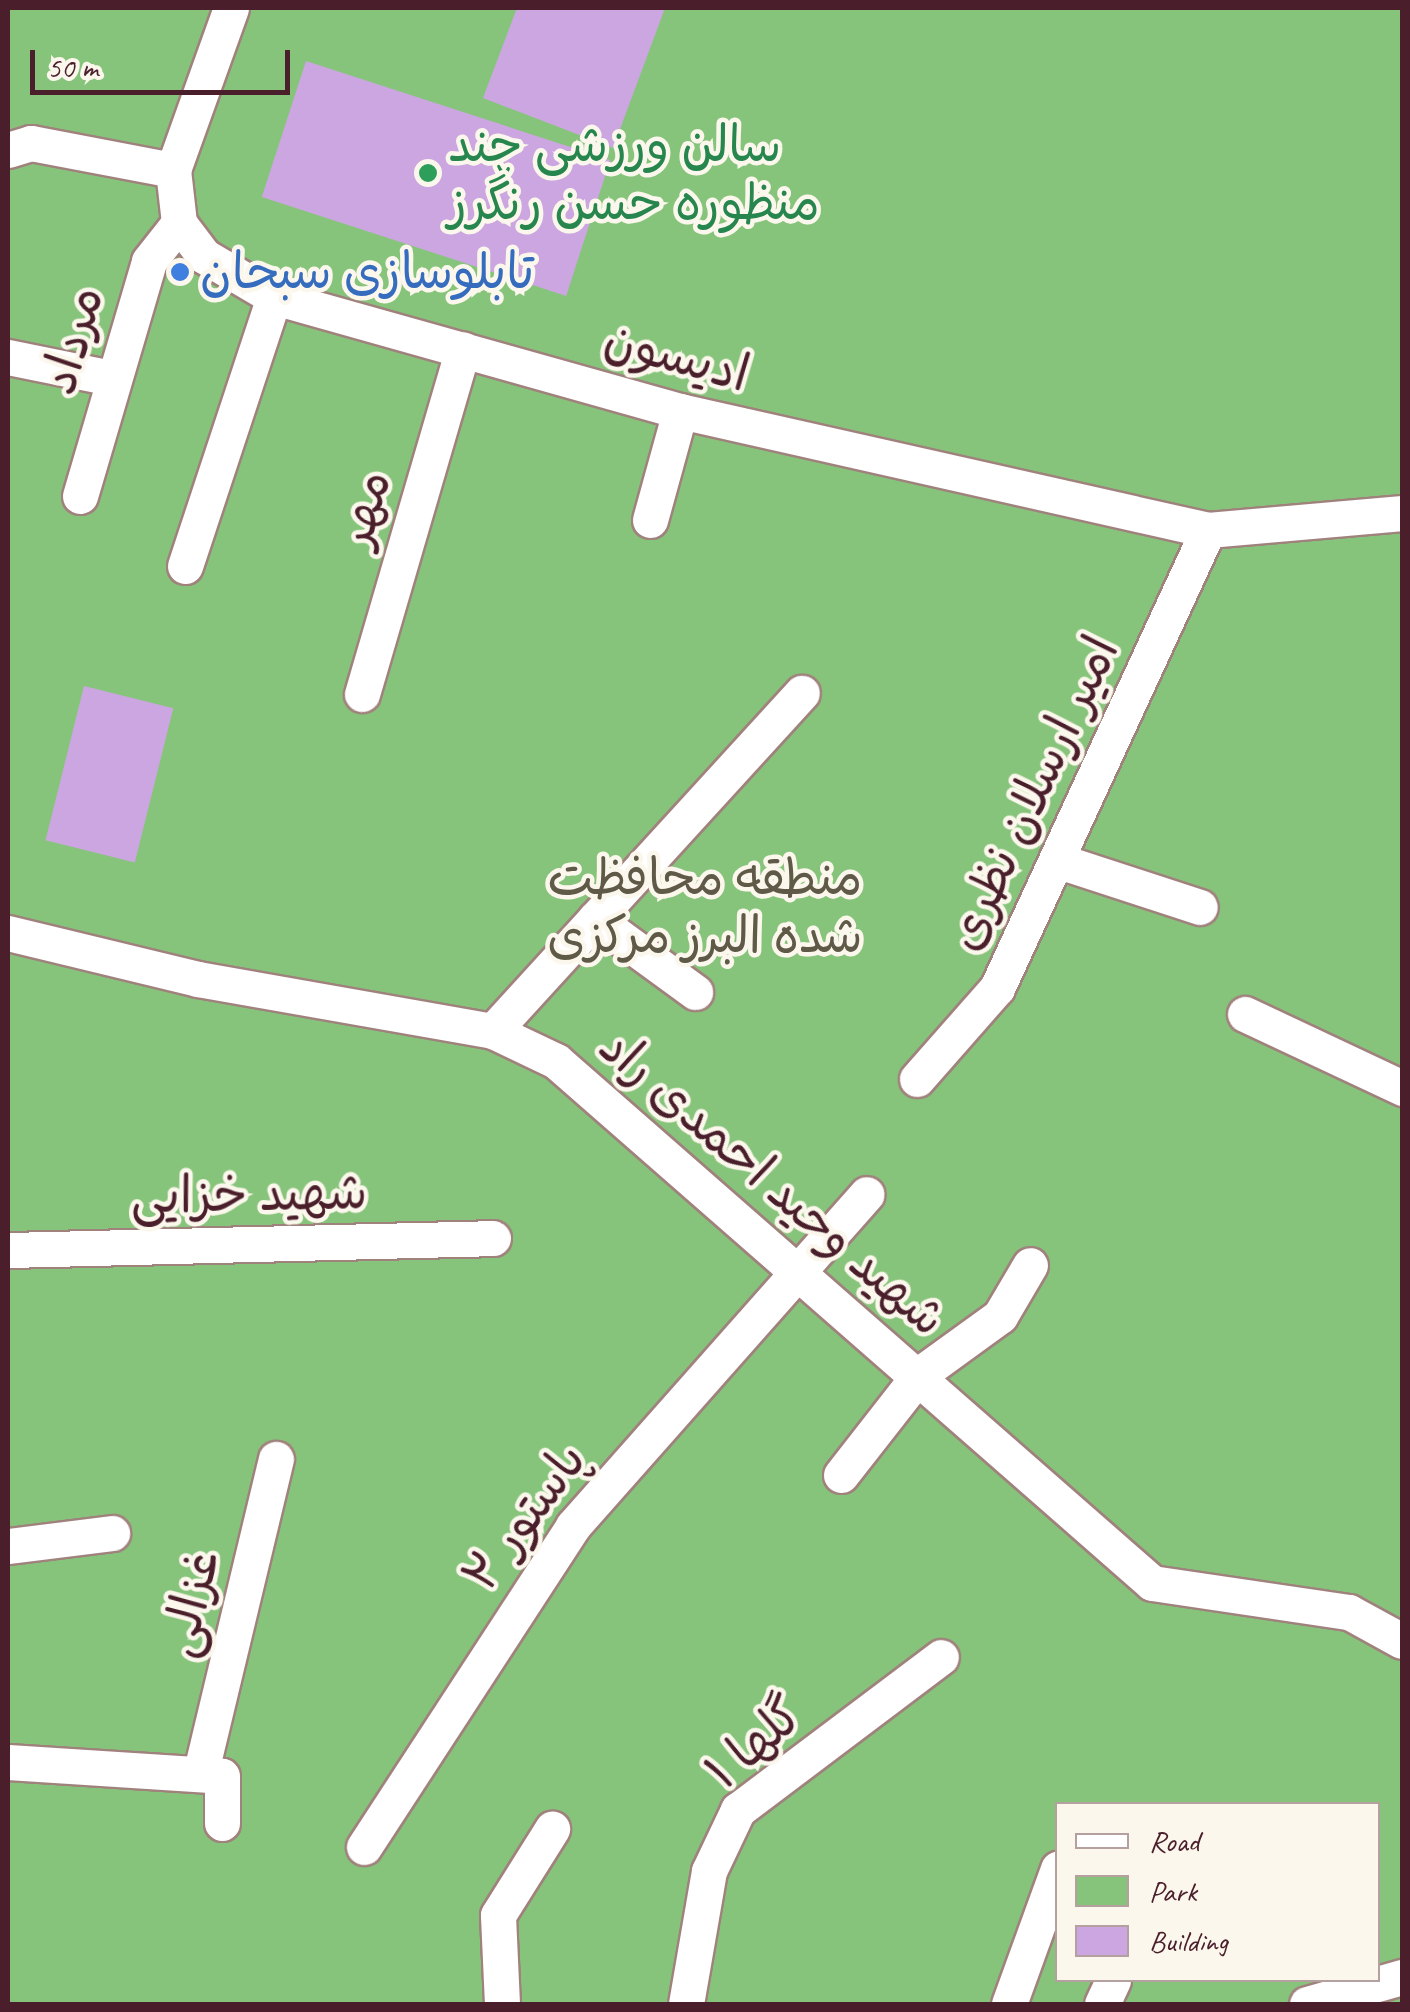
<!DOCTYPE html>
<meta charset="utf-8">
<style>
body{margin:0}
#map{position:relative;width:1410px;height:2012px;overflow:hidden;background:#f6e6cf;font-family:Caveat,"Playpen Sans Arabic",sans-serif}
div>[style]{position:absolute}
.green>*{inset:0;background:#87c47b}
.building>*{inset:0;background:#cba6e0;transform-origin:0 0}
.roads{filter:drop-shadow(2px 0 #a0827d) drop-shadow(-2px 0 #a0827d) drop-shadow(0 2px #a0827d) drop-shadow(0 -2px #a0827d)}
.minor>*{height:35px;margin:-17.5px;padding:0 17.5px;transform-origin:17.5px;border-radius:17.5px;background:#fff}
.dots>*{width:28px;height:28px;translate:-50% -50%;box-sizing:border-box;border:5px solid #fbf7ec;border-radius:50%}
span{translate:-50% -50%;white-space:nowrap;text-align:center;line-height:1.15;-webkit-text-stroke:9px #fbf7ec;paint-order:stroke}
.leisure-label{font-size:50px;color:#27864d}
.left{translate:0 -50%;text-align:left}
.shop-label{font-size:50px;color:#366cbe}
.street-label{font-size:50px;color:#4a1f2b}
.park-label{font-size:50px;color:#5f5947}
.frame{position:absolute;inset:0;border:10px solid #4a1f2b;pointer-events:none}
.legend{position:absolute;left:1055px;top:1802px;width:325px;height:180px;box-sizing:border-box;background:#fbf7ec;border:2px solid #b4a19f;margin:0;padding:12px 18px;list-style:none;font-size:30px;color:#4a1f2b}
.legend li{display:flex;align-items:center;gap:20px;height:50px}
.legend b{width:50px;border:2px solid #b4a19f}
.scale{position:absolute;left:30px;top:50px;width:260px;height:45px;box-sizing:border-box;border:5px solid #4a1f2b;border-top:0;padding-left:12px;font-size:30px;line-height:35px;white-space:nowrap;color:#4a1f2b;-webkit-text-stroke:8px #fbf7ec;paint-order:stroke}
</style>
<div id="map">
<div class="green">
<div style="clip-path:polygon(evenodd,8px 8px,1402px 8px,1402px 2004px,8px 2004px,8px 8px,1058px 1804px,1378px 1804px,1378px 1980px,1058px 1980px,1058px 1804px)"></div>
</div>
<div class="building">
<div style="clip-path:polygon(517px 8px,665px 8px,613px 148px,483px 98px)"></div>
<div style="left:306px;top:61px;width:320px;height:143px;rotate:18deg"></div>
<div style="left:84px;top:686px;width:92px;height:159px;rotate:14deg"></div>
</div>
<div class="roads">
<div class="minor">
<div style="left:231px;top:8px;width:172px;rotate:109.7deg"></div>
<div style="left:173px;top:170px;width:53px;rotate:83.5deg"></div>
<div style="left:179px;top:223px;width:41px;rotate:52.9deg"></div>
<div style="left:204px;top:256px;width:81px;rotate:30.4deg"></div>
<div style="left:274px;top:297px;width:422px;rotate:15.7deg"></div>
<div style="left:680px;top:411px;width:541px;rotate:12.7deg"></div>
<div style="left:1208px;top:530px;width:195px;rotate:-5deg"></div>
<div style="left:8px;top:150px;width:24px;rotate:-17deg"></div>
<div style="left:31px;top:143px;width:145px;rotate:10.8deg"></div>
<div style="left:8px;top:357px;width:105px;rotate:11.5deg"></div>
<div style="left:80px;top:496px;width:245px;rotate:-73.6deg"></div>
<div style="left:149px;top:261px;width:48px;rotate:-51.7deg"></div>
<div style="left:650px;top:520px;width:113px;rotate:-74.6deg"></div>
<div style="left:185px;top:566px;width:283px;rotate:-71.7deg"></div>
<div style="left:362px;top:694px;width:359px;rotate:-73.7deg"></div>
<div style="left:1059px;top:861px;width:148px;rotate:18.1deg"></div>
<div style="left:595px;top:919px;width:124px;rotate:36.1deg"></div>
<div style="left:8px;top:933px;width:195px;rotate:13.6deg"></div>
<div style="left:198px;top:979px;width:300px;rotate:10deg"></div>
<div style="left:493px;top:1031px;width:70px;rotate:25.5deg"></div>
<div style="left:556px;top:1061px;width:792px;rotate:41.21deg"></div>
<div style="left:1152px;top:1583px;width:199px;rotate:8.4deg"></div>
<div style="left:1349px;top:1612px;width:60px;rotate:28.7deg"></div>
<div style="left:1245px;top:1014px;width:174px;rotate:25.2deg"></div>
<div style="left:493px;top:1031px;width:458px;rotate:-47.6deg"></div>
<div style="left:917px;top:1079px;width:121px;rotate:-48.7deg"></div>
<div style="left:997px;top:988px;width:504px;rotate:-65.26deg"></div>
<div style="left:8px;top:1250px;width:485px;rotate:-1.4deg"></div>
<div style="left:841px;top:1475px;width:128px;rotate:-52deg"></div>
<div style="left:920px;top:1374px;width:99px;rotate:-35.9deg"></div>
<div style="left:1000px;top:1316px;width:59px;rotate:-59.5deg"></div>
<div style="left:8px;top:1546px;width:105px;rotate:-7.1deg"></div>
<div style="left:8px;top:1762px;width:214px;rotate:3.7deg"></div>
<div style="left:222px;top:1776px;width:47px;rotate:90deg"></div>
<div style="left:201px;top:1771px;width:321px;rotate:-76.5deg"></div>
<div style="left:364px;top:1847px;width:383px;rotate:-56.9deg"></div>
<div style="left:573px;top:1526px;width:443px;rotate:-48.5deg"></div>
<div style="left:502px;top:2004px;width:89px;rotate:-92.6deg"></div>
<div style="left:498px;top:1915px;width:102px;rotate:-57.9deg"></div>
<div style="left:686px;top:2004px;width:135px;rotate:-80.2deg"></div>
<div style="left:709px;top:1871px;width:68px;rotate:-64.6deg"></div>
<div style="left:738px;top:1810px;width:254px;rotate:-37deg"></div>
<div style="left:1009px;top:2004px;width:144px;rotate:-70.1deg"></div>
<div style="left:1102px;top:2004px;width:26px;rotate:-65deg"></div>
<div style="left:1307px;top:2004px;width:99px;rotate:-15.9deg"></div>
</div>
</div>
<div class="dots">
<div style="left:428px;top:173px;background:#2e9e5b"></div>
<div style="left:180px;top:272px;background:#3f7fe0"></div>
</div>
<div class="leisure-label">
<span class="left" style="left:448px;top:173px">سالن ورزشی چند<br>منظوره حسن رنگرز</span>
</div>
<div class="shop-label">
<span class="left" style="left:200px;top:272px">تابلوسازی سبحان</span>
</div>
<div class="street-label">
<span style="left:72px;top:340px;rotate:-73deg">مرداد</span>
<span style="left:677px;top:356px;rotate:15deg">ادیسون</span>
<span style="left:364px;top:508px;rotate:-74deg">مهر</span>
<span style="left:1032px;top:793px;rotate:-65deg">امیر ارسلان نظری</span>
<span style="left:773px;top:1182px;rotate:41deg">شهید وحید احمدی راد</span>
<span style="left:249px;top:1194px;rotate:-1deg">شهید خزایی</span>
<span style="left:524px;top:1517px;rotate:-53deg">پاستور ۲</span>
<span style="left:190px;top:1603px;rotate:-76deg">غزالی</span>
<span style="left:754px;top:1743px;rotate:-41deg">گلها ۱</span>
</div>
<div class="park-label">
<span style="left:705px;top:906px">منطقه محافظت<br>شده البرز مرکزی</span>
</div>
<div class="frame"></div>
<ul class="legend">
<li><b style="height:12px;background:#fff"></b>Road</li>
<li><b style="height:28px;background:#87c47b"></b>Park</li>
<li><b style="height:28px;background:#cba6e0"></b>Building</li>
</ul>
<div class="scale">50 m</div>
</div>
